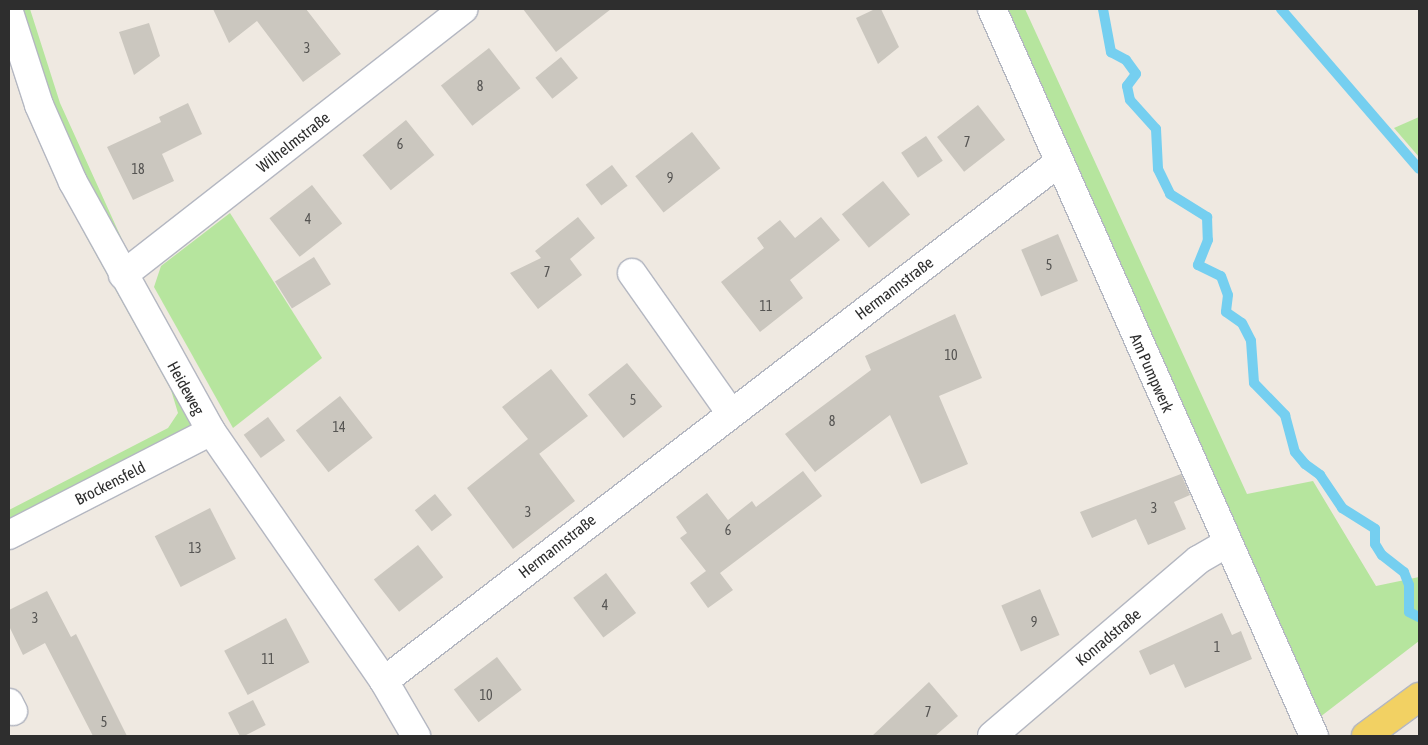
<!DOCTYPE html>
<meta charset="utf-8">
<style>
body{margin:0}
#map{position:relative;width:1428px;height:745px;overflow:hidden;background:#efe9e1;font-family:"Asap Condensed",sans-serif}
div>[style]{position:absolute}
.green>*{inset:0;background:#b6e59e}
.stream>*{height:10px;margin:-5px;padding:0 5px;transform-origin:5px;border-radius:5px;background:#75cff0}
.building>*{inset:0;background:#cbc7bf;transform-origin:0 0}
.roads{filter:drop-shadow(1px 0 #b4b7c1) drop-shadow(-1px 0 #b4b7c1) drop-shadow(0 1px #b4b7c1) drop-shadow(0 -1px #b4b7c1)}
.minor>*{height:28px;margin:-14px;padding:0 14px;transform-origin:14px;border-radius:14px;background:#fff}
.major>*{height:28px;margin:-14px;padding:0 14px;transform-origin:14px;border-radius:14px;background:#f2d163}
span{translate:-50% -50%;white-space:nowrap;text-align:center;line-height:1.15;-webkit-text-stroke:5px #fff;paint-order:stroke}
.number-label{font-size:14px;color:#555452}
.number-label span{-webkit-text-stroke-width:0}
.street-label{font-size:16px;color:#2e2e2e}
.frame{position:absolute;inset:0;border:10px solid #2e2e2e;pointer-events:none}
</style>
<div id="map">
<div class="green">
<div style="clip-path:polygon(9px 9px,30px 9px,60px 103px,135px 268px,227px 429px,9px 541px,9px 510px,168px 428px,178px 413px,171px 390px,84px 233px,25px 103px)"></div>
<div style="clip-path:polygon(1001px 9px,1025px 9px,1247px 494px,1313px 481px,1376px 586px,1419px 577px,1419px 641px,1320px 717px)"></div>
<div style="clip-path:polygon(1419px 117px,1419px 157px,1394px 128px)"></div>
<div style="clip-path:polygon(230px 213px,322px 358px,233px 428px,154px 287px,161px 266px)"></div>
</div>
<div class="stream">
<div style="left:1103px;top:9px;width:44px;rotate:79.5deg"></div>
<div style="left:1111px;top:52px;width:17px;rotate:28deg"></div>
<div style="left:1126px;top:60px;width:17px;rotate:54deg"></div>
<div style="left:1136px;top:74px;width:15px;rotate:127deg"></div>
<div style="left:1127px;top:86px;width:14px;rotate:78deg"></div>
<div style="left:1130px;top:100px;width:39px;rotate:48deg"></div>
<div style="left:1156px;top:129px;width:40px;rotate:87.1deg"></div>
<div style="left:1158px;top:169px;width:28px;rotate:64deg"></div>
<div style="left:1170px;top:194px;width:44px;rotate:31.9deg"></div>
<div style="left:1207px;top:217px;width:23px;rotate:88deg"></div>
<div style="left:1208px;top:240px;width:27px;rotate:112deg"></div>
<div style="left:1198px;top:265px;width:25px;rotate:26deg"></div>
<div style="left:1221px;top:276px;width:20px;rotate:70deg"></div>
<div style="left:1228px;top:295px;width:17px;rotate:97deg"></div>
<div style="left:1226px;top:312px;width:19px;rotate:35deg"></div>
<div style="left:1242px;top:323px;width:20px;rotate:63deg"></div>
<div style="left:1251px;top:341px;width:42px;rotate:85.9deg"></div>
<div style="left:1254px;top:383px;width:45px;rotate:45.9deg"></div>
<div style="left:1285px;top:415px;width:38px;rotate:75deg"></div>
<div style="left:1295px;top:452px;width:16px;rotate:50deg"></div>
<div style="left:1305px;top:464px;width:19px;rotate:36deg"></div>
<div style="left:1320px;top:475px;width:40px;rotate:56deg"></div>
<div style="left:1342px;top:508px;width:39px;rotate:32deg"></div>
<div style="left:1375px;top:529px;width:15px;rotate:90deg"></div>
<div style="left:1375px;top:544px;width:13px;rotate:58deg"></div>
<div style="left:1382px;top:555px;width:28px;rotate:38deg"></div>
<div style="left:1404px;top:572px;width:14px;rotate:69deg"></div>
<div style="left:1409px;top:585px;width:27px;rotate:90deg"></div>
<div style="left:1409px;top:612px;width:11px;rotate:27deg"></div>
<div style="left:1281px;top:9px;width:211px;rotate:49.2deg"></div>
</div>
<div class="building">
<div style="clip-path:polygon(213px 9px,306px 9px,341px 54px,303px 82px,257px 21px,229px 43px)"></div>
<div style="clip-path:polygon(523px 9px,611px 9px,556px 52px)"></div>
<div style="clip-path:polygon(875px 9px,881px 9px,899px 47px,878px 64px,856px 18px)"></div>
<div style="clip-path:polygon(149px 23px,160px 56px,134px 75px,119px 32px)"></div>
<div style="left:489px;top:48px;width:51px;height:61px;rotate:52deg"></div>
<div style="left:561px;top:57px;width:27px;height:33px;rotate:51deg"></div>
<div style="clip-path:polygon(188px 103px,202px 134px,162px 154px,174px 181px,133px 200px,107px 147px,161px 122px,159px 117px)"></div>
<div style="left:978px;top:105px;width:44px;height:52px;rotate:52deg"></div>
<div style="left:406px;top:120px;width:45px;height:56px;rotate:51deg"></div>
<div style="left:692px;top:132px;width:46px;height:72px;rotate:52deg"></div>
<div style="left:926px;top:136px;width:30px;height:30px;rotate:56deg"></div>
<div style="left:612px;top:165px;width:26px;height:33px;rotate:53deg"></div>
<div style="left:883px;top:181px;width:43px;height:53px;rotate:51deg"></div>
<div style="left:312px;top:185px;width:49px;height:54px;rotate:52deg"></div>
<div style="clip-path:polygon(578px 217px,595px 238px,570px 259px,582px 275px,538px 309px,510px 273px,541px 258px,535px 251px)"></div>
<div style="clip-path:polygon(821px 217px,840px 240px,790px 280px,803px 298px,760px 332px,721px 282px,764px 248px,757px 238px,780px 220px,795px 238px)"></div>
<div style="left:1058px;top:234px;width:51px;height:40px;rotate:67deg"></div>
<div style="left:314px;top:257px;width:32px;height:46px;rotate:58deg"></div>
<div style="clip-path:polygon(955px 314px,982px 378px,939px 396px,968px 464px,921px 484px,890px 415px,815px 472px,785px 434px,871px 370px,865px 356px)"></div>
<div style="left:627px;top:363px;width:56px;height:50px;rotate:51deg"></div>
<div style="clip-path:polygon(551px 369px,588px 416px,539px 454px,531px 443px,575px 501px,513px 549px,467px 488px,528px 439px,502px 407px)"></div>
<div style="left:340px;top:396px;width:53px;height:56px;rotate:52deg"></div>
<div style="left:268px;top:417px;width:29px;height:30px;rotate:54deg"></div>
<div style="clip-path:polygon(803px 471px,822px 496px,720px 573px,733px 590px,708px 608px,690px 583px,706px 571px,680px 538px,687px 533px,676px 517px,707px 493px,728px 520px,752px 501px,756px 507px)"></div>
<div style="clip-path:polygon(1181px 474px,1190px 495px,1174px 502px,1186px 529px,1148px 545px,1136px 519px,1092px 538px,1080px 512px)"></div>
<div style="left:435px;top:494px;width:27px;height:26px;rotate:51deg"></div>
<div style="left:210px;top:508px;width:57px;height:62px;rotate:63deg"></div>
<div style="left:418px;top:545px;width:41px;height:56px;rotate:52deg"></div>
<div style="left:606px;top:573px;width:50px;height:41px;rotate:53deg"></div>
<div style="left:1040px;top:589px;width:50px;height:42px;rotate:67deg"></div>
<div style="clip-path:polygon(47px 591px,71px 637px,76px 634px,127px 736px,93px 736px,45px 643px,23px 655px,9px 626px,9px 610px)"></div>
<div style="clip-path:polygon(1222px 613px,1232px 635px,1241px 631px,1252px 659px,1185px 688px,1174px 664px,1150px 675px,1139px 651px)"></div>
<div style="left:286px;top:618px;width:50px;height:70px;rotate:62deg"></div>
<div style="left:497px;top:657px;width:41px;height:54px;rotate:53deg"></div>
<div style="clip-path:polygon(929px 682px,958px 716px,935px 736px,872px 736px)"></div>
<div style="left:253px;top:700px;width:28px;height:28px;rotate:63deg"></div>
</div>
<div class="roads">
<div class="minor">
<div style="left:992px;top:9px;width:795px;rotate:66.11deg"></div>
<div style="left:9px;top:12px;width:98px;rotate:72.1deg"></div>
<div style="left:39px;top:105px;width:84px;rotate:66.2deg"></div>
<div style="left:73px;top:182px;width:285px;rotate:61deg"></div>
<div style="left:211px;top:431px;width:304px;rotate:55.3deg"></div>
<div style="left:384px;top:681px;width:64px;rotate:59.8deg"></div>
<div style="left:632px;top:273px;width:170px;rotate:54.8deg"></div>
<div style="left:123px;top:275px;width:432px;rotate:-38deg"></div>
<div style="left:9px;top:535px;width:227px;rotate:-27.2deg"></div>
<div style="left:384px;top:681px;width:850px;rotate:-37.54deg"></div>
<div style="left:9px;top:703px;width:9px;rotate:63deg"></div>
<div style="left:992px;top:736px;width:271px;rotate:-40.5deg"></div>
<div style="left:1198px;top:560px;width:34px;rotate:-30deg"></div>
</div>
<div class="major">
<div style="left:1366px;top:736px;width:66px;rotate:-36.3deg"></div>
</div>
</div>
<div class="number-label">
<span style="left:307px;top:48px">3</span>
<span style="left:480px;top:86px">8</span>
<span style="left:967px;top:142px">7</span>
<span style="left:400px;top:144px">6</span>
<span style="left:138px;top:169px">18</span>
<span style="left:670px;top:178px">9</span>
<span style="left:308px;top:219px">4</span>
<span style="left:1049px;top:265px">5</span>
<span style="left:547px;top:272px">7</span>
<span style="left:766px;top:306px">11</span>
<span style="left:951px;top:355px">10</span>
<span style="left:633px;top:400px">5</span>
<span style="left:832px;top:421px">8</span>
<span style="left:339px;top:427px">14</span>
<span style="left:1154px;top:508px">3</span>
<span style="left:528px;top:512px">3</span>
<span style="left:728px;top:530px">6</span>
<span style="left:195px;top:548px">13</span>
<span style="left:605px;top:605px">4</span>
<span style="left:35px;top:618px">3</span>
<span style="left:1034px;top:622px">9</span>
<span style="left:1217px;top:647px">1</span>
<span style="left:268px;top:659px">11</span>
<span style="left:486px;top:695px">10</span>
<span style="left:928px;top:712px">7</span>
<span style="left:104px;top:722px">5</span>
</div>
<div class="street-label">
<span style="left:293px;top:142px;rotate:-38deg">Wilhelmstraße</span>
<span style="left:894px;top:288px;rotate:-37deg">Hermannstraße</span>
<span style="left:1152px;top:373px;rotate:66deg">Am Pumpwerk</span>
<span style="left:186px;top:388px;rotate:61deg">Heideweg</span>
<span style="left:110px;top:483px;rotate:-27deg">Brockensfeld</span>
<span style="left:557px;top:546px;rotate:-38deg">Hermannstraße</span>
<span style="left:1108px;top:637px;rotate:-40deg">Konradstraße</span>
</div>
<div class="frame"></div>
</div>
